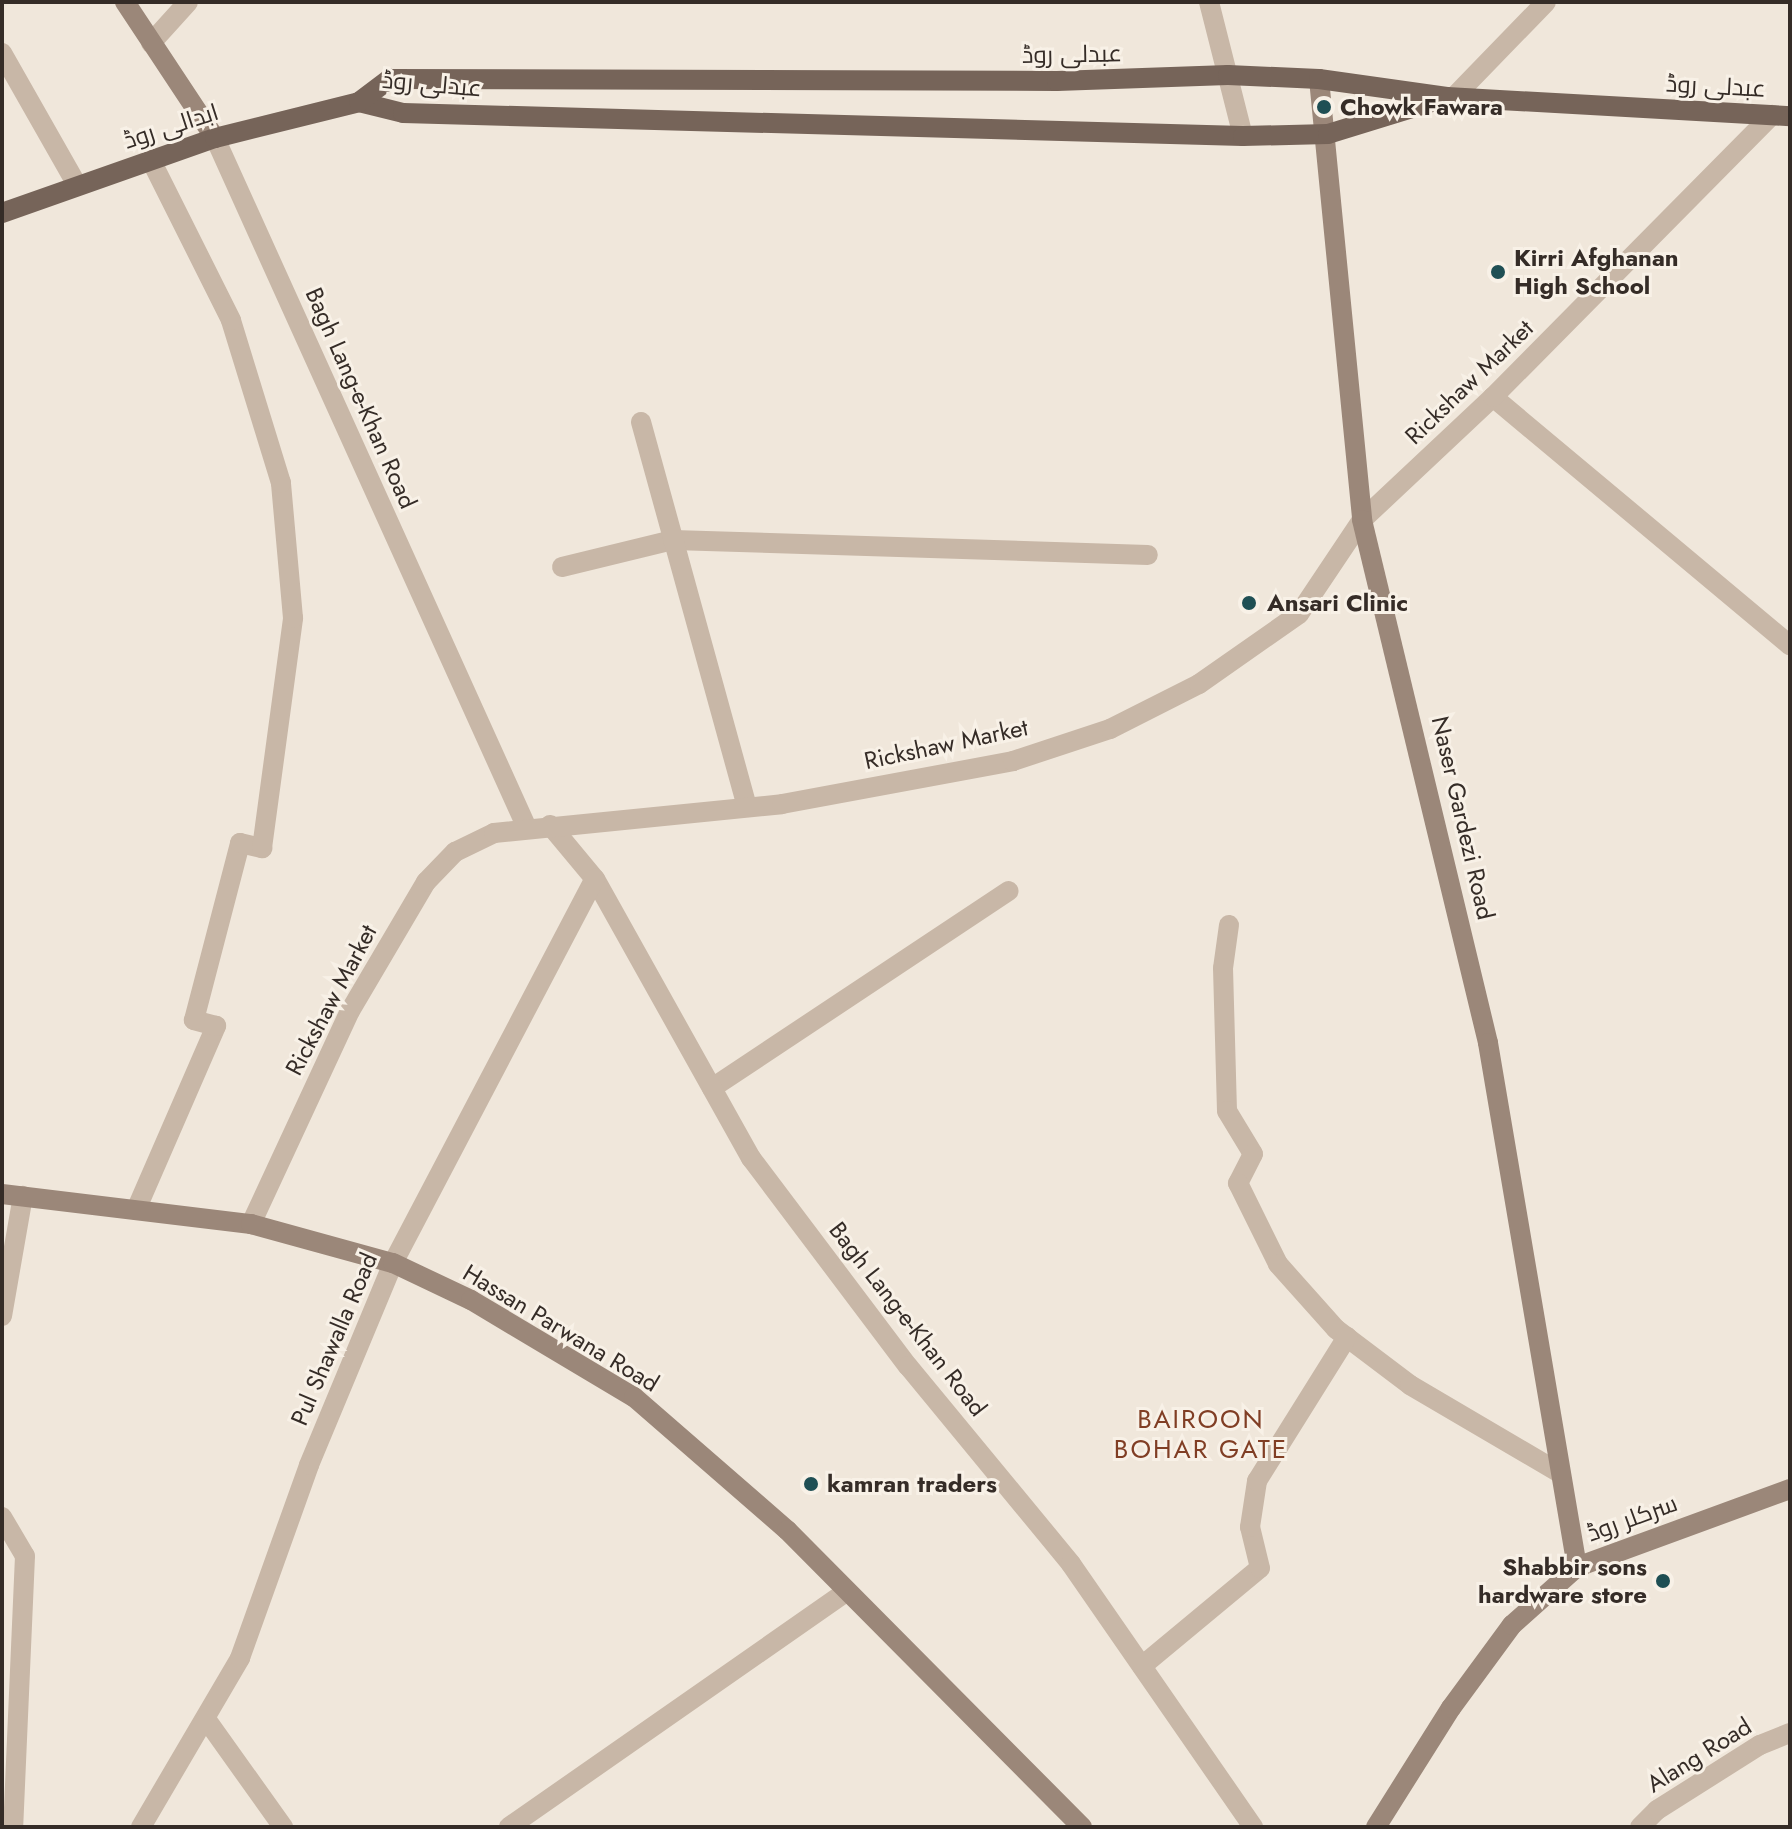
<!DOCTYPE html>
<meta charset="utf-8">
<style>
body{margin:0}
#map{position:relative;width:1792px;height:1829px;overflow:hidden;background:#f0e7db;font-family:Jost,Cairo,sans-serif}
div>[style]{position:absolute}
.lane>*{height:20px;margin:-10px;padding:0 10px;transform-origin:10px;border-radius:10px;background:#c8b7a7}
.street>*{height:20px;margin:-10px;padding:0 10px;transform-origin:10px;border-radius:10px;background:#c8b7a7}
.secondary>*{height:20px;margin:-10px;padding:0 10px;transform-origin:10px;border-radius:10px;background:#9b8779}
.primary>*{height:20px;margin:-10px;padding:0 10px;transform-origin:10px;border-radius:10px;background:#766459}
.dots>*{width:22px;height:22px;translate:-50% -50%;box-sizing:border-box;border:4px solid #f8f1e7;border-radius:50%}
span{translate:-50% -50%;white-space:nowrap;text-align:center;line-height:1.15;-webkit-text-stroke:6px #f8f1e7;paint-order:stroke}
.street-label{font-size:24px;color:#352c27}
.poi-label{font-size:24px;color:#352c27;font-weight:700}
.left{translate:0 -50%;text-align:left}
.right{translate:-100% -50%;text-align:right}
.neighbourhood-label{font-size:26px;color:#803e24;letter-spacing:2px}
.frame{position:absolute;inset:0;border:4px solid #352c27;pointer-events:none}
</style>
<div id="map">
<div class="lane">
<div style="left:151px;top:43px;width:55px;rotate:-47.9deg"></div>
<div style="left:562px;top:567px;width:114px;rotate:-13.7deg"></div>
<div style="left:673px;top:540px;width:475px;rotate:1.8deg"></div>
<div style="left:1229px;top:925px;width:43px;rotate:97.9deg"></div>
<div style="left:1223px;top:968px;width:143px;rotate:88.4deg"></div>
<div style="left:1227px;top:1111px;width:50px;rotate:58.8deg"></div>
<div style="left:1253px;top:1154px;width:33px;rotate:117deg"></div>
<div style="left:1238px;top:1183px;width:90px;rotate:63.7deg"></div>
<div style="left:1278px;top:1264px;width:87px;rotate:48.3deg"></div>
<div style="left:1336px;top:1329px;width:93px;rotate:37.1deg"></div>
<div style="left:1410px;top:1385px;width:174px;rotate:30.4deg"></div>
<div style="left:712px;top:1088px;width:356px;rotate:-33.6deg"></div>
<div style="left:1142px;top:1666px;width:153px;rotate:-39.7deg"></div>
<div style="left:1260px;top:1568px;width:42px;rotate:-103.7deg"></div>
<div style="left:1250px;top:1527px;width:47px;rotate:-81.3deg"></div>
<div style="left:1257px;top:1481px;width:170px;rotate:-58deg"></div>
</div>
<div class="street">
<div style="left:1209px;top:2px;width:138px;rotate:75.8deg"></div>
<div style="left:2px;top:53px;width:152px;rotate:60.4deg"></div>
<div style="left:1454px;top:97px;width:132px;rotate:-45.9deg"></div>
<div style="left:215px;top:138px;width:757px;rotate:65.67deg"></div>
<div style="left:1493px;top:397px;width:387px;rotate:39.9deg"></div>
<div style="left:641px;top:422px;width:399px;rotate:74.6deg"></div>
<div style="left:550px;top:825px;width:70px;rotate:50.2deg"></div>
<div style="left:595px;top:879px;width:320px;rotate:60.8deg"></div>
<div style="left:751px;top:1158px;width:261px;rotate:53deg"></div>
<div style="left:908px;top:1366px;width:256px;rotate:50.5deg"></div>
<div style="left:1071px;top:1564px;width:320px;rotate:55.3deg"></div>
<div style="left:136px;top:1210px;width:201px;rotate:-66.5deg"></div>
<div style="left:216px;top:1026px;width:23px;rotate:-165deg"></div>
<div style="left:194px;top:1020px;width:183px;rotate:-75.4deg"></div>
<div style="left:240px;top:843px;width:23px;rotate:13deg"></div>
<div style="left:262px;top:848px;width:232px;rotate:-82.3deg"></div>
<div style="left:293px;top:618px;width:136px;rotate:-95.1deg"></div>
<div style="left:281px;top:483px;width:170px;rotate:-107.1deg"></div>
<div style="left:231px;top:320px;width:179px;rotate:-116.6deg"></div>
<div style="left:251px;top:1224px;width:235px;rotate:-65.1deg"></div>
<div style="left:350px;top:1011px;width:150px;rotate:-59.5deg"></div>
<div style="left:426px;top:882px;width:42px;rotate:-46deg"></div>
<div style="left:455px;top:852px;width:43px;rotate:-26deg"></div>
<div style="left:494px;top:833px;width:289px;rotate:-5.7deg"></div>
<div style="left:782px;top:804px;width:235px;rotate:-10.5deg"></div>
<div style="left:1013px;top:761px;width:102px;rotate:-18.3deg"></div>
<div style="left:1110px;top:729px;width:100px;rotate:-26.8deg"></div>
<div style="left:1199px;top:684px;width:122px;rotate:-35deg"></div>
<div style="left:1299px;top:614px;width:113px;rotate:-56.2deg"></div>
<div style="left:1362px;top:520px;width:180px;rotate:-43.2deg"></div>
<div style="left:1493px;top:397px;width:397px;rotate:-45.3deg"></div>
<div style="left:2px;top:1316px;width:122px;rotate:-80.1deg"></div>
<div style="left:2px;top:1517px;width:45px;rotate:59.5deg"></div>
<div style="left:25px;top:1556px;width:271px;rotate:92.5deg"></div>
<div style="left:206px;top:1719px;width:133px;rotate:54.5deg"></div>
<div style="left:141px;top:1827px;width:196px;rotate:-59.6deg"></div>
<div style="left:240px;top:1658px;width:205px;rotate:-70.3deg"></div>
<div style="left:309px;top:1465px;width:219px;rotate:-67.4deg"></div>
<div style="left:393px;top:1263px;width:434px;rotate:-62.3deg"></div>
<div style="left:509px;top:1827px;width:412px;rotate:-34.9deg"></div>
<div style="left:1640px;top:1827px;width:24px;rotate:-45deg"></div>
<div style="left:1657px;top:1810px;width:122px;rotate:-32.3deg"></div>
<div style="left:1760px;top:1745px;width:32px;rotate:-22deg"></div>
</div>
<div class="secondary">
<div style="left:125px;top:2px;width:163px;rotate:56.5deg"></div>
<div style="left:1319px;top:79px;width:443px;rotate:84.4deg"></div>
<div style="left:1362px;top:520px;width:538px;rotate:76.45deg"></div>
<div style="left:1488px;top:1043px;width:532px;rotate:80.36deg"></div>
<div style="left:2px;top:1194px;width:251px;rotate:6.9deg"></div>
<div style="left:251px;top:1224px;width:147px;rotate:15.4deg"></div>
<div style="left:393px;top:1263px;width:86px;rotate:25.4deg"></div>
<div style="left:471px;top:1300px;width:190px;rotate:30.8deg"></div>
<div style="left:634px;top:1397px;width:203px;rotate:41deg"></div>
<div style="left:787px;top:1530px;width:419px;rotate:45.2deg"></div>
<div style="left:1376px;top:1827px;width:141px;rotate:-57.8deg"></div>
<div style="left:1451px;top:1708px;width:103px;rotate:-53.7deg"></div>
<div style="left:1512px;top:1625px;width:87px;rotate:-41.7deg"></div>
<div style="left:1577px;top:1567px;width:227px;rotate:-20.1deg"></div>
</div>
<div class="primary">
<div style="left:359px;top:102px;width:45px;rotate:14deg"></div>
<div style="left:403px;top:113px;width:840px;rotate:1.57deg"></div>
<div style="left:1243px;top:136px;width:85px;rotate:-1.3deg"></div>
<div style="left:1328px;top:134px;width:118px;rotate:-17.2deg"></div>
<div style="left:2px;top:213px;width:226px;rotate:-19.4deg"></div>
<div style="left:215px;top:138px;width:148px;rotate:-14deg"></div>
<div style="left:359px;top:102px;width:39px;rotate:-37deg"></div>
<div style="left:390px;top:79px;width:667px;rotate:0.17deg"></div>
<div style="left:1057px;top:81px;width:171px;rotate:-2deg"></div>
<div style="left:1228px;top:75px;width:91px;rotate:2.5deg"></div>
<div style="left:1319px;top:79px;width:129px;rotate:8deg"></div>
<div style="left:1447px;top:97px;width:344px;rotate:3.2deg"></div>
</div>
<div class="dots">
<div style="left:1324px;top:107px;background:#1f4f54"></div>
<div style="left:1498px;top:272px;background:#1f4f54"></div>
<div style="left:1249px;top:603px;background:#1f4f54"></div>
<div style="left:811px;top:1484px;background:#1f4f54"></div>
<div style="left:1663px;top:1581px;background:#1f4f54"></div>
</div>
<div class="street-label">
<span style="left:1072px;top:54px;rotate:-1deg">عبدلی روڈ</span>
<span style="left:432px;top:84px;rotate:5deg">عبدلی روڈ</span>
<span style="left:1716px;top:86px;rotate:3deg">عبدلی روڈ</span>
<span style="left:171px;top:126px;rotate:-18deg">ابدالی روڈ</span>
<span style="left:1469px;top:382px;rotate:-44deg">Rickshaw Market</span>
<span style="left:361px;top:398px;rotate:66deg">Bagh Lang-e-Khan Road</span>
<span style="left:946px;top:744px;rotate:-12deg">Rickshaw Market</span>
<span style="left:1463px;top:818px;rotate:77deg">Naser Gardezi Road</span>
<span style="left:331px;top:1000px;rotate:-62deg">Rickshaw Market</span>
<span style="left:908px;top:1319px;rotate:52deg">Bagh Lang-e-Khan Road</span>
<span style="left:561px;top:1328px;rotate:31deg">Hassan Parwana Road</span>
<span style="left:334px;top:1339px;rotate:-67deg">Pul Shawalla Road</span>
<span style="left:1632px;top:1518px;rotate:-20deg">سرکلر روڈ</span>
<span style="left:1699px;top:1755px;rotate:-32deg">Alang Road</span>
</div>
<div class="poi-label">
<span class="left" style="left:1340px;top:107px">Chowk Fawara</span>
<span class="left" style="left:1514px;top:272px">Kirri Afghanan<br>High School</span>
<span class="left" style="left:1267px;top:603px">Ansari Clinic</span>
<span class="left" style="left:827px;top:1484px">kamran traders</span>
<span class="right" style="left:1647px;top:1581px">Shabbir sons<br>hardware store</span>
</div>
<div class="neighbourhood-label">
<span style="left:1201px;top:1435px">BAIROON<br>BOHAR GATE</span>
</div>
<div class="frame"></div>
</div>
